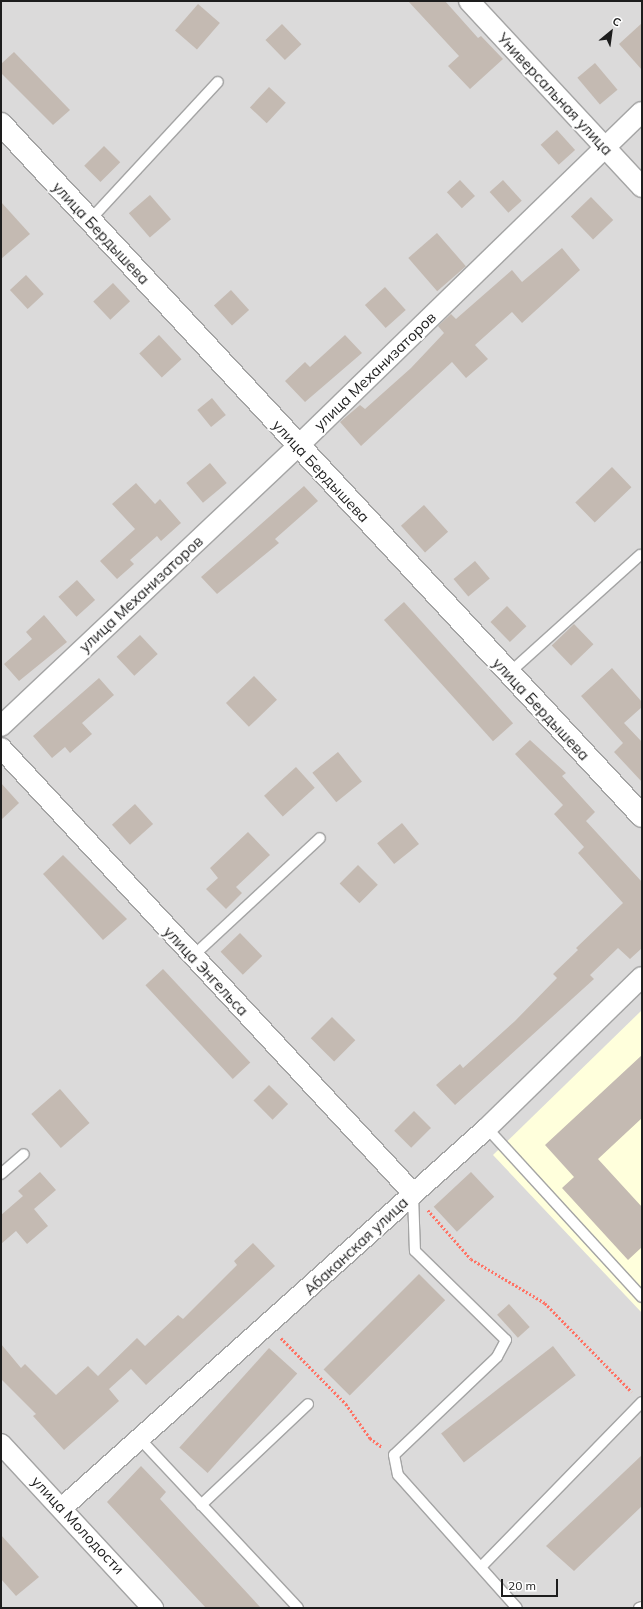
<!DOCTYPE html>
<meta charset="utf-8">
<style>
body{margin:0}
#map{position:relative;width:643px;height:1609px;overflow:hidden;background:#efebe3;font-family:Mulish,sans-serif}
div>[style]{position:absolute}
.residential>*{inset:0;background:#dbdada;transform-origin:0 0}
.education>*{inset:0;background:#ffffdc}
.building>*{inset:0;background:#c4bab2;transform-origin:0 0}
.path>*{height:2.5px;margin-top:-1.25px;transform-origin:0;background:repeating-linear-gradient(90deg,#ff7264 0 2px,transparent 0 4px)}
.roads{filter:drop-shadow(1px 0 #a4a4a4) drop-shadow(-1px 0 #a4a4a4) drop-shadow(0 1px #a4a4a4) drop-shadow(0 -1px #a4a4a4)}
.service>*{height:10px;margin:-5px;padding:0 5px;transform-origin:5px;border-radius:5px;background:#fff}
.minor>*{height:20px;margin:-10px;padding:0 10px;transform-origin:10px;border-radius:10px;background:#fff}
.tertiary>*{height:22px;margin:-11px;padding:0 11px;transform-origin:11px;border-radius:11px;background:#fff}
span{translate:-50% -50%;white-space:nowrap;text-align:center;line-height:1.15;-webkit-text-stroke:4px #fff;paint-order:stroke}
.street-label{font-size:15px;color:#1d1d1d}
.frame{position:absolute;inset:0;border:2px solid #1d1d1d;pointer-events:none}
.north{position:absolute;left:591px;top:12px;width:40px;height:40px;-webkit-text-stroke:3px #fff;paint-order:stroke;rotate:29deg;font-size:11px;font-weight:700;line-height:16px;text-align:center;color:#1d1d1d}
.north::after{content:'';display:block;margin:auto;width:14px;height:18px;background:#1d1d1d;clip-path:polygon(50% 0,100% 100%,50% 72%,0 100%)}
.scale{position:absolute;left:501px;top:1579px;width:57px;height:18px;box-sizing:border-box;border:2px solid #1d1d1d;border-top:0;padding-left:5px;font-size:12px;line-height:14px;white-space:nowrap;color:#1d1d1d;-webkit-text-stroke:3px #fff;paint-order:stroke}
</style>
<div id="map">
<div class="residential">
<div style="left:1px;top:1px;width:641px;height:1607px"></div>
</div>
<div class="education">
<div style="clip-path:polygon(642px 1010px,642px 1313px,493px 1155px)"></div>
</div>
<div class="building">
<div style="clip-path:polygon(408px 1px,445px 1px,478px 38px,481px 36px,503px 59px,470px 89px,448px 66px,459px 56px)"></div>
<div style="left:198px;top:4px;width:29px;height:35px;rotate:41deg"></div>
<div style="clip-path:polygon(642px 23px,642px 70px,619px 44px)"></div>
<div style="left:282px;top:24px;width:28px;height:23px;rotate:46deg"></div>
<div style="clip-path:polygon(14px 52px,70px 110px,53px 125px,1px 73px,1px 64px)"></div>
<div style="left:595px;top:63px;width:35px;height:23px;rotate:50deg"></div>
<div style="left:269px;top:87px;width:23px;height:28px;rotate:43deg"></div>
<div style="left:557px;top:130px;width:27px;height:22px;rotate:48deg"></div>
<div style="left:104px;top:146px;width:23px;height:28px;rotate:45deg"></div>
<div style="left:460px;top:180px;width:22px;height:18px;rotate:47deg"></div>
<div style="left:503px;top:180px;width:28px;height:18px;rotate:48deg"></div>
<div style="left:150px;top:195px;width:32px;height:28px;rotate:49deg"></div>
<div style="left:591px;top:197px;width:32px;height:28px;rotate:46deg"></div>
<div style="clip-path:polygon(1px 202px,30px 234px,1px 259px)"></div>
<div style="left:437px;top:233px;width:44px;height:38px;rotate:49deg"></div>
<div style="clip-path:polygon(562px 248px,580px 270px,522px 323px,512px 312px,475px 345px,488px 359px,466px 378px,452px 362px,361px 446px,340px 422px,360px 405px,365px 409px,411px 368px,444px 333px,438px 326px,451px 314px,456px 319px,512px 270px,522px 282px)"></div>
<div style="left:26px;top:275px;width:26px;height:22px;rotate:47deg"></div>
<div style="left:113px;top:283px;width:25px;height:27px;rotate:47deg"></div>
<div style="left:385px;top:287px;width:31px;height:27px;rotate:48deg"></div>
<div style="left:231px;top:290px;width:27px;height:23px;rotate:48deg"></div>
<div style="left:159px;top:335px;width:33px;height:27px;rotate:47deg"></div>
<div style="clip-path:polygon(345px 335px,362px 353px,305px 402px,285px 381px,305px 362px,310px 367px)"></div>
<div style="left:212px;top:398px;width:22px;height:19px;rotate:51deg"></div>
<div style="left:210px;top:463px;width:26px;height:31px;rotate:50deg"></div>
<div style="left:612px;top:467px;width:28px;height:51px;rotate:46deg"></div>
<div style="clip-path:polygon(136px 483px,155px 504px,160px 499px,181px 523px,161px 541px,157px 536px,130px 560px,134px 564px,117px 579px,100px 561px,135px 529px,112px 504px)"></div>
<div style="clip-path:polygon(304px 486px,318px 501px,275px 539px,279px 543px,217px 594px,201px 577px)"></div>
<div style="left:424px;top:505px;width:36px;height:31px;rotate:48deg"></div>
<div style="left:475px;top:561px;width:23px;height:28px;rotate:50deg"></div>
<div style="left:77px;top:580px;width:27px;height:25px;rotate:48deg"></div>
<div style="left:404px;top:602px;width:163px;height:27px;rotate:48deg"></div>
<div style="left:507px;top:606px;width:28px;height:23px;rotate:46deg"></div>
<div style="clip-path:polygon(44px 615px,67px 642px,19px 681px,4px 664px,32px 639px,26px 632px)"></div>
<div style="left:574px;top:624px;width:28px;height:31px;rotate:46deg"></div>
<div style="left:140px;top:635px;width:26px;height:32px;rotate:47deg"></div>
<div style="clip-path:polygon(612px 668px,642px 702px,642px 707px,624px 723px,642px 742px,642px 782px,614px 752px,623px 743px,581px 696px)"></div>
<div style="left:254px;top:676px;width:33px;height:39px;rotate:46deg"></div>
<div style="clip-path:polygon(99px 678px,114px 695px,82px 723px,92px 734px,70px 753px,65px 747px,52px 758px,33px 736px)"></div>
<div style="clip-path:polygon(530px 740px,566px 773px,562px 776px,595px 812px,586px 821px,642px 882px,642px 948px,630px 959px,618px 948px,590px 975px,594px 979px,455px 1105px,436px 1085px,460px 1064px,463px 1068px,515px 1021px,557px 978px,553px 974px,578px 950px,576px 948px,623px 903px,578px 853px,584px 847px,554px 814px,563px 805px,515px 754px)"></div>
<div style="left:338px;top:752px;width:38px;height:33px;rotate:51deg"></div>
<div style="left:296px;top:767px;width:28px;height:43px;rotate:48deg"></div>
<div style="clip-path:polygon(1px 783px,19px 803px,1px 820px)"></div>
<div style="left:135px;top:804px;width:27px;height:31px;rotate:48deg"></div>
<div style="left:402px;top:823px;width:27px;height:32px;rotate:51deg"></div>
<div style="clip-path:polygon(248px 832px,270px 855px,236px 887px,242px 893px,226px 909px,206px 889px,218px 878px,210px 868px)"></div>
<div style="clip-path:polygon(63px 855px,127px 919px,103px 940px,43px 874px)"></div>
<div style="left:358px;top:865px;width:28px;height:26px;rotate:45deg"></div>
<div style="left:240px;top:933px;width:32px;height:27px;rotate:46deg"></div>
<div style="left:163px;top:969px;width:128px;height:24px;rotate:47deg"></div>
<div style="left:332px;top:1017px;width:33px;height:30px;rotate:45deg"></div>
<div style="clip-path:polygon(642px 1055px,642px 1118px,598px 1159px,642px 1207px,642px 1247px,628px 1260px,562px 1188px,574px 1177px,545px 1145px)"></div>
<div style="left:269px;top:1085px;width:27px;height:22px;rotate:45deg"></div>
<div style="left:60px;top:1089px;width:45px;height:38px;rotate:49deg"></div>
<div style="left:414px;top:1111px;width:24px;height:28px;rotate:45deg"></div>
<div style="clip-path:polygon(40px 1172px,56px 1190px,34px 1209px,48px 1226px,27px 1244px,16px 1231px,1px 1244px,1px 1215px,23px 1196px,18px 1191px)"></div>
<div style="left:471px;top:1172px;width:34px;height:51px;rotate:47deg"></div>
<div style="clip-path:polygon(253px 1243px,275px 1266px,146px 1385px,131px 1369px,109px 1389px,119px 1401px,64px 1450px,33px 1416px,36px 1414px,1px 1379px,1px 1344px,21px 1368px,25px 1364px,56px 1395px,88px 1366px,98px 1376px,137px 1338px,145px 1346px,178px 1315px,183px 1319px,237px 1265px,234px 1261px)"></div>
<div style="left:419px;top:1274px;width:37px;height:135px;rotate:45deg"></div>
<div style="left:509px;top:1304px;width:31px;height:16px;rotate:48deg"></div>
<div style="left:553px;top:1346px;width:37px;height:142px;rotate:52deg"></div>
<div style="left:269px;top:1348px;width:38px;height:134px;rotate:42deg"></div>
<div style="clip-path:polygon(642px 1455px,642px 1506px,574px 1571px,546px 1546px)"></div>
<div style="clip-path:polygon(141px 1466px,166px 1492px,160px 1499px,261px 1608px,206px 1608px,107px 1502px)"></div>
<div style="clip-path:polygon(1px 1535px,39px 1577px,16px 1596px,1px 1579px)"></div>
</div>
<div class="path">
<div style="left:428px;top:1210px;width:65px;rotate:48.7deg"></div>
<div style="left:471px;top:1259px;width:86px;rotate:30.7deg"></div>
<div style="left:545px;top:1303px;width:124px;rotate:45.7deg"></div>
<div style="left:281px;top:1338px;width:93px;rotate:45.4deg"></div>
<div style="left:346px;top:1404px;width:42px;rotate:54.8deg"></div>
<div style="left:370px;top:1438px;width:15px;rotate:37deg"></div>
</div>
<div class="roads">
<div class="service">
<div style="left:90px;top:220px;width:188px;rotate:-47.2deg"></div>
<div style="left:508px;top:674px;width:178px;rotate:-42deg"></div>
<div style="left:193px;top:956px;width:173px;rotate:-42.9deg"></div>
<div style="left:487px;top:1128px;width:229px;rotate:47.5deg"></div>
<div style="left:1px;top:1174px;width:30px;rotate:-41deg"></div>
<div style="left:413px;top:1195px;width:56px;rotate:88deg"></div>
<div style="left:415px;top:1251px;width:127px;rotate:44.4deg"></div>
<div style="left:506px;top:1340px;width:19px;rotate:118deg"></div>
<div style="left:497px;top:1357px;width:142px;rotate:136.4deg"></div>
<div style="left:394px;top:1455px;width:20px;rotate:79deg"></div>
<div style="left:398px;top:1475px;width:178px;rotate:48.2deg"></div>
<div style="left:140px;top:1439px;width:231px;rotate:46.9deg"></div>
<div style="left:201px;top:1505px;width:147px;rotate:-43.3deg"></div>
<div style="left:482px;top:1566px;width:229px;rotate:-45.7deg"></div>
<div style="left:639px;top:1608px;width:3px;rotate:-18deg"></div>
</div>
<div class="minor">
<div style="left:469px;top:1px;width:254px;rotate:47.1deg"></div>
<div style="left:1px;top:726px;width:408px;rotate:-43.3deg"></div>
<div style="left:298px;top:446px;width:479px;rotate:-44.2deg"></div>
<div style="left:1px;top:748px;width:606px;rotate:47.21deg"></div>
<div style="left:1px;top:1444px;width:224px;rotate:47.2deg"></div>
<div style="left:63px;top:1507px;width:569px;rotate:-41.79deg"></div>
<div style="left:487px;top:1128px;width:216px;rotate:-44.3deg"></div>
</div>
<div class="tertiary">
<div style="left:1px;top:124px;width:943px;rotate:47.19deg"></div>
</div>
</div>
<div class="street-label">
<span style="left:555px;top:94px;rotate:47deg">Универсальная улица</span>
<span style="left:101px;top:233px;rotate:47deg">улица Бердышева</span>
<span style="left:375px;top:371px;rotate:-44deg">улица Механизаторов</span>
<span style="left:321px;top:471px;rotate:47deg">улица Бердышева</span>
<span style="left:141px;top:594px;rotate:-43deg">улица Механизаторов</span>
<span style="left:541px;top:709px;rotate:47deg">улица Бердышева</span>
<span style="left:206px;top:971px;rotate:47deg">улица Энгельса</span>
<span style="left:356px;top:1246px;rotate:-43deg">Абаканская улица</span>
<span style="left:78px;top:1525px;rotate:47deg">улица Молодости</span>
</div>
<div class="frame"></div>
<div class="north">С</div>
<div class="scale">20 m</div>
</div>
